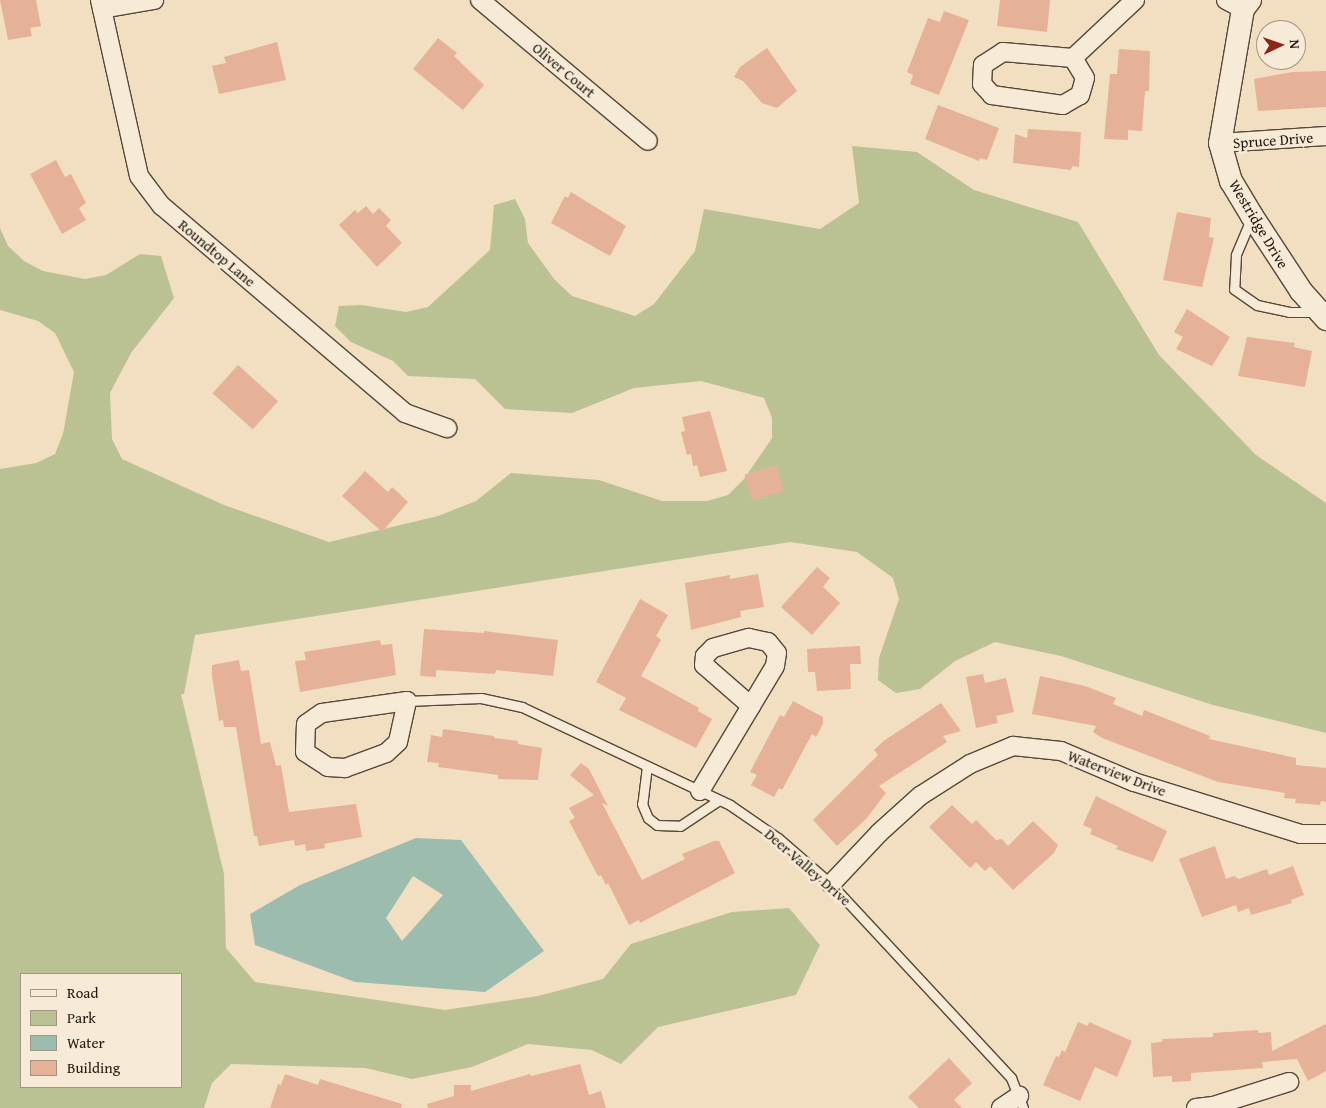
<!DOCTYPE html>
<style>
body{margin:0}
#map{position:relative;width:1326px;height:1108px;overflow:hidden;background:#f2dfc1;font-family:"Gentium Book Plus",serif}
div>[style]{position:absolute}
.green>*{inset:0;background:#bac293}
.water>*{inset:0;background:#9cbdae}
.building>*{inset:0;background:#e5b198;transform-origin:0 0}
.roads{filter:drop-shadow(1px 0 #554838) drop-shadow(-1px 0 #554838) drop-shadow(0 1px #554838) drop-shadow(0 -1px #554838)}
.service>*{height:9px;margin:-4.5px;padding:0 4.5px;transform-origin:4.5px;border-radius:4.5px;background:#f7ead7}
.minor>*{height:18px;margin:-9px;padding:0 9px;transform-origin:9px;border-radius:9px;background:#f7ead7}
.tertiary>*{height:22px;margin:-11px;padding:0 11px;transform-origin:11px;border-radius:11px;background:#f7ead7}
span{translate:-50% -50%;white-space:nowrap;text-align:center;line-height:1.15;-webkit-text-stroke:5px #f7ead7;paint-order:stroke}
.street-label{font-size:15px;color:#21160a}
.legend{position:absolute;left:20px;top:973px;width:162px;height:115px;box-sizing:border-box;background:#f7ead7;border:1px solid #a19585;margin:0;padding:6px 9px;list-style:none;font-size:15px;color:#21160a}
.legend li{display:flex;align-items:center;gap:10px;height:25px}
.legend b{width:25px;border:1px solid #a19585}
.north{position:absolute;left:1256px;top:20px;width:50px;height:50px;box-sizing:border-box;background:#f7ead7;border:1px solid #a19585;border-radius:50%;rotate:87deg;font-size:14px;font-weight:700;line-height:20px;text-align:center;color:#21160a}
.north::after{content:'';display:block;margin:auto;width:18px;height:22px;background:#8f2418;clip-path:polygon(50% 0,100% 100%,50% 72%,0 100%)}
</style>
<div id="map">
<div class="green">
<div style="clip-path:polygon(evenodd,852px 146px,917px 152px,974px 190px,1078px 222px,1159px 355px,1256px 455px,1326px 503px,1326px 733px,1213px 705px,1061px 656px,995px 642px,955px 661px,920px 689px,896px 693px,878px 680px,879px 658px,899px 599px,893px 578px,857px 552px,790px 542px,195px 635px,184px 694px,181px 694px,224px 874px,226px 948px,255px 982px,445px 1010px,538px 996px,603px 979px,631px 944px,732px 912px,789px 908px,820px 945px,796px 995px,658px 1027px,621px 1064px,592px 1050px,528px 1044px,472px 1067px,412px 1079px,365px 1068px,231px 1064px,212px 1083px,204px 1108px,0 1108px,0 469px,36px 463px,55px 454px,63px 434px,74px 372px,55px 333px,38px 321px,0 310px,0 228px,8px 246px,24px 261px,43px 271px,85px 279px,106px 275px,140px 254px,161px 256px,174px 298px,131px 353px,110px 393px,112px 439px,122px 459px,224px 505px,329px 542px,438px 516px,476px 501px,511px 473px,599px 480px,662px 501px,707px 501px,728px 495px,744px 479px,772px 438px,772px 418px,764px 398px,701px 381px,634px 388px,572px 413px,505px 409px,475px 379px,408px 376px,393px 361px,351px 342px,335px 326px,339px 306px,361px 305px,406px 312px,428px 307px,490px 250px,494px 205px,515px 199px,525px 219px,528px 243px,554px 279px,572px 296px,635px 316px,654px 304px,695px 251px,704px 209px,820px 229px,859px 203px,852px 146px,21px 974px,181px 974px,181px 1087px,21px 1087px,21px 974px)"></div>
</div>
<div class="water">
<div style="clip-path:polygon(evenodd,416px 838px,461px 840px,544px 951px,485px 992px,355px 982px,255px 945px,250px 914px,300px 885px,416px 838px,413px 876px,443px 895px,402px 941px,386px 918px,413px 876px)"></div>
</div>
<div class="building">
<div style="clip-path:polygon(0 0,36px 0,41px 26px,30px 28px,32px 36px,8px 40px)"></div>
<div style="clip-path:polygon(1000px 0,1050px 0,1047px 32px,997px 26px)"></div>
<div style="clip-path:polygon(944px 11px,969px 20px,939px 95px,910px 84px,913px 75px,907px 72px,928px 18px,940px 22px)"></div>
<div style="clip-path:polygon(438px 38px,457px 53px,454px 56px,484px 85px,463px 110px,413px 69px)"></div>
<div style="clip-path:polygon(277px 42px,286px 80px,219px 94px,212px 66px,226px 63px,224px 57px)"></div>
<div style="clip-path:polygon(767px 48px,797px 91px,777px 108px,762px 103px,743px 81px,734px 77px,740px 67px)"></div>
<div style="clip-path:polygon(1119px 49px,1150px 51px,1149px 91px,1145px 91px,1142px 131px,1128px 130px,1128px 140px,1104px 139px,1110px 74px,1117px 74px)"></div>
<div style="clip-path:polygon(1326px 71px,1326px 107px,1258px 111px,1254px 79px,1292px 72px)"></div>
<div style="clip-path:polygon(938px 105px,999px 128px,987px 160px,980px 158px,979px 161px,925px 139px)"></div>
<div style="clip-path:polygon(1028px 129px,1081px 132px,1079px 167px,1072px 166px,1071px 170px,1013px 163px,1015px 134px,1027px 138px)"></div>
<div style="clip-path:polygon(56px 160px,65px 177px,71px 174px,86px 203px,79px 208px,86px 220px,62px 234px,30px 174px)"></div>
<div style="clip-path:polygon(571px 192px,626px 226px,610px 256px,551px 223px,565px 196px,568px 198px)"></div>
<div style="clip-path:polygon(366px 206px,373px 214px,379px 208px,391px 220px,386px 226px,402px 243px,377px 267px,339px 225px,355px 210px,358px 213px)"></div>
<div style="clip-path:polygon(1177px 212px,1211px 218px,1209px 237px,1214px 238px,1202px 287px,1163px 280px)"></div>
<div style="clip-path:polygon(1187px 309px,1230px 337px,1212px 366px,1176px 349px,1183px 337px,1174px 332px)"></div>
<div style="clip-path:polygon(1247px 337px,1295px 343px,1294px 347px,1312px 351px,1305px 387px,1238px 376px)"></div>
<div style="left:238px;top:365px;width:54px;height:38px;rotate:42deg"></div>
<div style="clip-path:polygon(710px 411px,727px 471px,700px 477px,697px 465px,693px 466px,691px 454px,687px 455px,681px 432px,685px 431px,682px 417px)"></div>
<div style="left:776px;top:465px;width:27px;height:33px;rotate:73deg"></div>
<div style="clip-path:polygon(365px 471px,388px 492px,392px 487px,408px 502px,382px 532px,342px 496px)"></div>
<div style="clip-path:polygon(817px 567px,830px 578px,823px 587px,840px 603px,812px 635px,781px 607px)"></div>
<div style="clip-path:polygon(758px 574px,764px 607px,740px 611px,741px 617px,691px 630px,685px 583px,730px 575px,730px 579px)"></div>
<div style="clip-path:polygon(640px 599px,668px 615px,656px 636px,661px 640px,641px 676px,699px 708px,698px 711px,712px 719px,696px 748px,619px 710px,626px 698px,596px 682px)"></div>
<div style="clip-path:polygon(424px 629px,484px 633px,484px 631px,558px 640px,553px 676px,496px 670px,495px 674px,436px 670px,436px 677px,420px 676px)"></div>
<div style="clip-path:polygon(380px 640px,381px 645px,392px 644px,396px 675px,300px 692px,295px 661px,306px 660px,304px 652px)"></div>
<div style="clip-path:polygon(860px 646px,861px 664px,850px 664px,851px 689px,817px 691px,815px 672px,808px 672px,807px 649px)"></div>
<div style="clip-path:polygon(239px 660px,241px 671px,249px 670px,261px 744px,270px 742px,276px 766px,281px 765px,289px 812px,356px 804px,362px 837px,324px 844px,325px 848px,306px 851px,305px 844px,295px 846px,294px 840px,259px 846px,257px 836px,254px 836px,236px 727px,224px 727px,223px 720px,219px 721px,212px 676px,212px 665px)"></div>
<div style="clip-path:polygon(983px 674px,985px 683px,1006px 678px,1014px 712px,996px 716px,998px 723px,976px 728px,966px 677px)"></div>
<div style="clip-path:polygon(1040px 676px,1085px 686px,1116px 698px,1113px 704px,1128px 710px,1142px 716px,1144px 710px,1210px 736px,1209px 739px,1296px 758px,1296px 765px,1326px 768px,1326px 802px,1321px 801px,1320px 805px,1295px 803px,1296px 799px,1284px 798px,1285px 793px,1218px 782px,1102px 738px,1093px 732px,1096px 726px,1032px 714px)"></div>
<div style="clip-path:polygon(793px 701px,823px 717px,823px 724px,816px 737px,812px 734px,782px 790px,779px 788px,774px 797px,751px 785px,757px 775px,750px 772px,780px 715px,784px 717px)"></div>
<div style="clip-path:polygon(941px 703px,961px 731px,943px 736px,947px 742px,879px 786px,886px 793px,866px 819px,837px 846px,813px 820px,878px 755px,874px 750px,885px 740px)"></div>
<div style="clip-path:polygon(443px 729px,494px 736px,494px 738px,518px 741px,518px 744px,542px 748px,538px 780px,498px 779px,498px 775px,438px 767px,439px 763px,427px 762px,431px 735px,442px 737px)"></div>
<div style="clip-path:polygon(581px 763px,589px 769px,608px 806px,602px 803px,642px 880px,685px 859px,682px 854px,714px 841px,719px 841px,735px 873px,640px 923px,639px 920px,629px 925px,608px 883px,606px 885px,601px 875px,598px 876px,569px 821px,575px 818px,569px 808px,594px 795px,570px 775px)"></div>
<div style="clip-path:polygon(1096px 796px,1167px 831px,1153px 862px,1116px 849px,1118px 846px,1090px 834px,1092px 829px,1083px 825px)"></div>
<div style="clip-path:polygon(952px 805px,972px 824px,976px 820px,996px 840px,1002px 839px,1008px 846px,1033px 821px,1058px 845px,1054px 853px,1013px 890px,990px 866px,985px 871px,976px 862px,970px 868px,929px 827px)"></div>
<div style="clip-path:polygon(1215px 846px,1226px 879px,1234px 876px,1239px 879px,1267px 869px,1269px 875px,1293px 866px,1304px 895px,1291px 900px,1292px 903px,1251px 915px,1249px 908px,1238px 912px,1236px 905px,1202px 917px,1179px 859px)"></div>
<div style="clip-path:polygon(1078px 1022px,1088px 1026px,1089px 1022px,1132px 1041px,1117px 1077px,1095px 1067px,1080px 1101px,1043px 1085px,1056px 1056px,1059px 1057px,1062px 1050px,1065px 1052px)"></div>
<div style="clip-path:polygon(1326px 1024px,1326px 1071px,1308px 1081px,1297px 1059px,1262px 1062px,1263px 1068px,1191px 1073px,1191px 1081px,1172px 1082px,1172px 1076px,1153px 1077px,1151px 1043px,1162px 1042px,1162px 1039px,1213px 1037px,1213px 1033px,1258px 1030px,1258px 1033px,1271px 1032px,1272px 1051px)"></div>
<div style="clip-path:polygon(949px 1058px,972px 1083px,954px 1100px,962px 1108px,919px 1108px,908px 1097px)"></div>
<div style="clip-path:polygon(580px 1064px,589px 1095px,601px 1091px,606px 1108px,428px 1108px,427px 1104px,454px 1096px,454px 1085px,471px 1085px,471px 1091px,530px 1074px,531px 1076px)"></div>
<div style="clip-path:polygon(285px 1074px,318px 1085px,320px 1079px,402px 1104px,401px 1108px,270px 1108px,278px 1084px,281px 1085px)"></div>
</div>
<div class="roads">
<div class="service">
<div style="left:1251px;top:219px;width:39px;rotate:113deg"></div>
<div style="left:1236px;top:255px;width:34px;rotate:93deg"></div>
<div style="left:1234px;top:289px;width:28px;rotate:35deg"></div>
<div style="left:1257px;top:305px;width:33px;rotate:12deg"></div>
<div style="left:1289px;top:312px;width:26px"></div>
<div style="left:407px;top:701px;width:74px;rotate:-2.3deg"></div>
<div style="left:481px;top:698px;width:42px;rotate:12.4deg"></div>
<div style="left:522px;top:707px;width:230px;rotate:25.2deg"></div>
<div style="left:730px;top:805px;width:58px;rotate:34.5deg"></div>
<div style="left:778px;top:838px;width:70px;rotate:41deg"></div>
<div style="left:831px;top:884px;width:265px;rotate:47.1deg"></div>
<div style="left:1011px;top:1078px;width:32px;rotate:68deg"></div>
<div style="left:647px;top:766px;width:38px;rotate:97deg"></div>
<div style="left:642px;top:804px;width:15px;rotate:67deg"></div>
<div style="left:648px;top:818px;width:11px;rotate:38deg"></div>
<div style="left:657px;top:825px;width:23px;rotate:2deg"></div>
<div style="left:680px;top:826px;width:47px;rotate:-33.7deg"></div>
</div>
<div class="minor">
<div style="left:100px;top:0;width:180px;rotate:77.5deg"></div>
<div style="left:139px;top:176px;width:38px;rotate:53deg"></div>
<div style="left:162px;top:206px;width:319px;rotate:40.4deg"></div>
<div style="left:405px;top:413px;width:45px;rotate:19.7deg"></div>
<div style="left:480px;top:0;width:219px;rotate:40deg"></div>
<div style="left:1226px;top:0;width:19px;rotate:28deg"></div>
<div style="left:102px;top:9px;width:53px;rotate:-9.8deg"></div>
<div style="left:1073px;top:58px;width:23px;rotate:59deg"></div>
<div style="left:1085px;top:78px;width:18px;rotate:106deg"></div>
<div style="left:1080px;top:95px;width:20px;rotate:150deg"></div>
<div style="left:1063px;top:105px;width:72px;rotate:-172deg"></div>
<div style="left:992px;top:95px;width:15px;rotate:-132deg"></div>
<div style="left:982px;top:84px;width:19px;rotate:-87deg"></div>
<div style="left:983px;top:65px;width:24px;rotate:-33deg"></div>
<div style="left:1003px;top:52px;width:70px;rotate:4.9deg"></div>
<div style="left:1073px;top:58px;width:85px;rotate:-43.1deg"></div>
<div style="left:1220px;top:143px;width:106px;rotate:-3.8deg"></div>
<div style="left:749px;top:638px;width:19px;rotate:12deg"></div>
<div style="left:768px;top:642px;width:14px;rotate:51deg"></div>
<div style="left:777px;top:653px;width:13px;rotate:99deg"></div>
<div style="left:775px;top:666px;width:47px;rotate:121deg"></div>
<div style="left:751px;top:706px;width:62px;rotate:-138.9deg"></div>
<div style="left:704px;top:665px;width:9px;rotate:-84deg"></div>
<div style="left:705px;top:656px;width:11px;rotate:-45deg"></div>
<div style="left:713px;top:648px;width:37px;rotate:-16deg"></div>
<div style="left:407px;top:701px;width:42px;rotate:102.4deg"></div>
<div style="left:398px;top:742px;width:16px;rotate:137deg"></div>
<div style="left:386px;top:753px;width:44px;rotate:159.9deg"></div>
<div style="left:345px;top:768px;width:17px;rotate:-177deg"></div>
<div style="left:328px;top:767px;width:27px;rotate:-147deg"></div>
<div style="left:305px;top:752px;width:28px;rotate:-88deg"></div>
<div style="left:306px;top:724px;width:19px;rotate:-35deg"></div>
<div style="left:322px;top:713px;width:86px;rotate:-8deg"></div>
<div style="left:700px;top:791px;width:99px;rotate:-59deg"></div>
<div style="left:831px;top:884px;width:70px;rotate:-46.7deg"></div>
<div style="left:879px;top:833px;width:55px;rotate:-42.1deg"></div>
<div style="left:920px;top:796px;width:59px;rotate:-32.6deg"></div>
<div style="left:970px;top:764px;width:47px;rotate:-22.7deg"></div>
<div style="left:1013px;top:746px;width:48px;rotate:5.9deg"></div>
<div style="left:1061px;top:751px;width:79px;rotate:23deg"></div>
<div style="left:1134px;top:782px;width:175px;rotate:17.3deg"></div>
<div style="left:1301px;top:834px;width:25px"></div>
<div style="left:1001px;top:1108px;width:22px;rotate:-34deg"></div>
<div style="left:1196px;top:1108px;width:17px;rotate:-7deg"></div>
<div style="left:1213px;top:1106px;width:80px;rotate:-17.5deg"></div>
</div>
<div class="tertiary">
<div style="left:1250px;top:0;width:11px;rotate:128deg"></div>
<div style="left:1243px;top:9px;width:136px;rotate:99.7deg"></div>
<div style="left:1220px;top:143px;width:40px;rotate:74deg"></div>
<div style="left:1231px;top:181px;width:41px;rotate:59deg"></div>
<div style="left:1252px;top:216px;width:90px;rotate:56.8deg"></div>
<div style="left:1301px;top:291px;width:38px;rotate:48deg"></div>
</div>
</div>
<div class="street-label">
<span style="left:564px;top:70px;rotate:40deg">Oliver Court</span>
<span style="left:1273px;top:140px;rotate:-4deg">Spruce Drive</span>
<span style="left:1259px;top:224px;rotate:59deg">Westridge Drive</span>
<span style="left:217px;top:253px;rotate:40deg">Roundtop Lane</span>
<span style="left:1117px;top:773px;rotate:21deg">Waterview Drive</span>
<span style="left:808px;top:867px;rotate:41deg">Deer Valley Drive</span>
</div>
<ul class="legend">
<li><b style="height:6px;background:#f7ead7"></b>Road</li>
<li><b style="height:14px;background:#bac293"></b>Park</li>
<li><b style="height:14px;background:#9cbdae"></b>Water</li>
<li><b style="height:14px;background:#e5b198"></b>Building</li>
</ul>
<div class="north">N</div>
</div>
